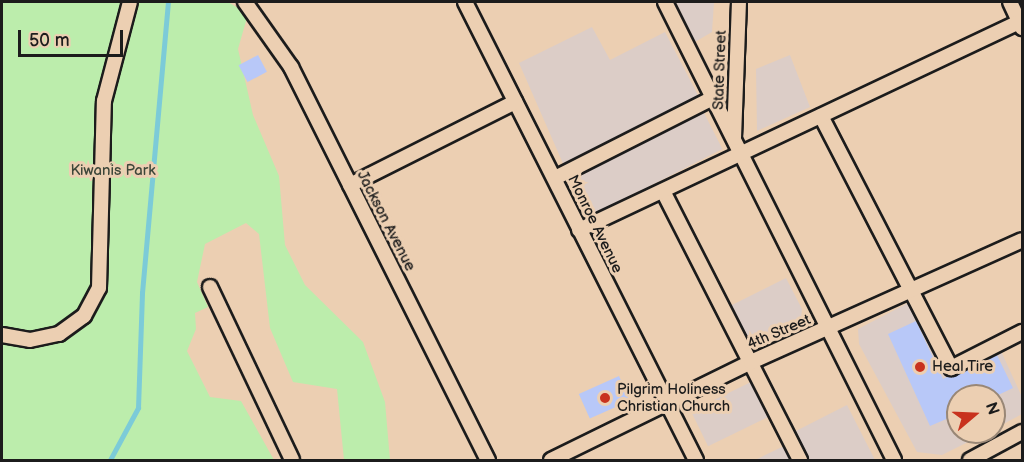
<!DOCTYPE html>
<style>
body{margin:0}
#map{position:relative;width:1024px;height:462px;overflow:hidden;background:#eccfb2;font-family:"Balsamiq Sans",sans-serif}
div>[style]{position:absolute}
.built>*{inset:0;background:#dccdc7;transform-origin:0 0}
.green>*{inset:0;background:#bcedac}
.stream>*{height:4.5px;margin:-2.25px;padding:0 2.25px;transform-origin:2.25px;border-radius:2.25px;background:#7ccbd8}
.building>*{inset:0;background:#b8c8f8;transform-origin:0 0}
.roads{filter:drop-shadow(2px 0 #1c1c1c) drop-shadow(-2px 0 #1c1c1c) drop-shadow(0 2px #1c1c1c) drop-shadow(0 -2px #1c1c1c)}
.minor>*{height:14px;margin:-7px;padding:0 7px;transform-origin:7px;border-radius:7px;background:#eccfb2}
.dots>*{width:16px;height:16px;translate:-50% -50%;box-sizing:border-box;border:3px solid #eccfb2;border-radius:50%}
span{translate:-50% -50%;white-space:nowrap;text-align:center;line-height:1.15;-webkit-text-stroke:6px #eccfb2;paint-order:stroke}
.street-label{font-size:15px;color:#1c1c1c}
.park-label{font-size:15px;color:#3c4639}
.poi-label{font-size:15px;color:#1c1c1c}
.left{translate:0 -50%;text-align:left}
.frame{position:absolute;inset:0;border:3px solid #1c1c1c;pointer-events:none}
.north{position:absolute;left:946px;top:384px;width:60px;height:60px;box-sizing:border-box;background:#eccfb2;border:2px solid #998776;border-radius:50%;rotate:71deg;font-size:16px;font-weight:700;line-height:24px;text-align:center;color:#1c1c1c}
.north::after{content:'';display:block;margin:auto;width:21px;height:27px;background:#c8321e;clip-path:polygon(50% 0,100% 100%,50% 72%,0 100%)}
.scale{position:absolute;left:18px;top:30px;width:105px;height:27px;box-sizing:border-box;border:3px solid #1c1c1c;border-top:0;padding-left:8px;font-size:18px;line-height:21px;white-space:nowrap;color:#1c1c1c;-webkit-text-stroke:4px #eccfb2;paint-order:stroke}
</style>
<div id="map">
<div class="built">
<div style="clip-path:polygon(676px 2px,714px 2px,712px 32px,695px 42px)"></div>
<div style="clip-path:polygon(592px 27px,610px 60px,665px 32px,700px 99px,565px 168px,519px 63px)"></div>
<div style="clip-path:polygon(790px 55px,810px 107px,757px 131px,756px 69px)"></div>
<div style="left:702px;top:109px;width:45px;height:146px;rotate:63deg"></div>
<div style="clip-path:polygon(786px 278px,802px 309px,801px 318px,794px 326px,751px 348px,730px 306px)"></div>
<div style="clip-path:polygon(912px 301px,947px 374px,1000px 349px,1022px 397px,1022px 414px,994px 429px,994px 396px,958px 396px,958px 432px,988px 432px,942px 455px,917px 452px,859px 344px,858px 329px)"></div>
<div style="left:753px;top:381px;width:39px;height:69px;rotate:64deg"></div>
<div style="clip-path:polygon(847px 405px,875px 460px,803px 460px,790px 434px)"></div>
<div style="clip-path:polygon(784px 446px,792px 460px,755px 460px)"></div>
</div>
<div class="green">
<div style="clip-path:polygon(2px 2px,228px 2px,248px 14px,238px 49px,253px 115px,279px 176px,285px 245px,305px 285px,363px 342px,385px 402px,390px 460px,344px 460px,337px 389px,293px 382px,270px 328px,259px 234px,246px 223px,205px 244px,197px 282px,208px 307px,195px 313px,196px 329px,187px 351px,210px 397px,241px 401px,274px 460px,2px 460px)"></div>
</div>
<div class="stream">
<div style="left:110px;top:460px;width:59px;rotate:-61.7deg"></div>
<div style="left:138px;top:408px;width:115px;rotate:-88deg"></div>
<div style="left:142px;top:293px;width:292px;rotate:-84.9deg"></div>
</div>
<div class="building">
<div style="left:258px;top:55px;width:19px;height:22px;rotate:62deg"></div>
<div style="clip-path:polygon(916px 321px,943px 379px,997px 355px,1013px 388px,996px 396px,958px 396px,958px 414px,930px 426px,888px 334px)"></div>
<div style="left:619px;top:376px;width:27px;height:44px;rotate:66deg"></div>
</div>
<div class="roads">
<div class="minor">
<div style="left:245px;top:2px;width:80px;rotate:54.7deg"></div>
<div style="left:291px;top:67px;width:440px;rotate:63.4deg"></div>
<div style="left:465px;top:2px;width:513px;rotate:63.24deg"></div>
<div style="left:665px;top:2px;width:512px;rotate:63.43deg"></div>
<div style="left:1010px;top:2px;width:29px;rotate:65deg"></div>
<div style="left:821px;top:116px;width:284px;rotate:62.7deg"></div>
<div style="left:951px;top:368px;width:80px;rotate:-26.9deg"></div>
<div style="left:734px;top:138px;width:136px;rotate:-87.9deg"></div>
<div style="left:555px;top:178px;width:177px;rotate:-26.9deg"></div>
<div style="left:350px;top:185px;width:185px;rotate:-26.7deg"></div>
<div style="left:663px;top:191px;width:302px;rotate:63deg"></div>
<div style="left:579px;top:230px;width:490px;rotate:-25.3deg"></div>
<div style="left:210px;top:287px;width:191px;rotate:64.6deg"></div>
<div style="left:2px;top:335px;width:28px;rotate:10deg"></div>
<div style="left:30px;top:340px;width:30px;rotate:-12deg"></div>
<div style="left:59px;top:334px;width:31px;rotate:-36deg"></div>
<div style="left:84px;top:316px;width:32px;rotate:-62deg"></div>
<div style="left:99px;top:288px;width:187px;rotate:-88.5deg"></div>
<div style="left:104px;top:101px;width:102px;rotate:-75.3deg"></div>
<div style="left:551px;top:460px;width:223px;rotate:-26.1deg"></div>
<div style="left:751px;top:362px;width:297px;rotate:-24.2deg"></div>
<div style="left:970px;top:460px;width:59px;rotate:-28.3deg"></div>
</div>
</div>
<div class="dots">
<div style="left:920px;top:367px;background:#c8321e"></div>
<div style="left:605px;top:398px;background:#c8321e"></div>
</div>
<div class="street-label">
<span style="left:720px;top:70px;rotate:-88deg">State Street</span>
<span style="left:386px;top:221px;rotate:63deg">Jackson Avenue</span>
<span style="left:595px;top:224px;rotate:64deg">Monroe Avenue</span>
<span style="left:779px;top:332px;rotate:-23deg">4th Street</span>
</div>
<div class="park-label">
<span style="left:113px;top:171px">Kiwanis Park</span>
</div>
<div class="poi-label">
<span class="left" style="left:932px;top:367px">Heal Tire</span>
<span class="left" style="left:617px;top:398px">Pilgrim Holiness<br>Christian Church</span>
</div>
<div class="frame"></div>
<div class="north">N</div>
<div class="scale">50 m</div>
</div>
